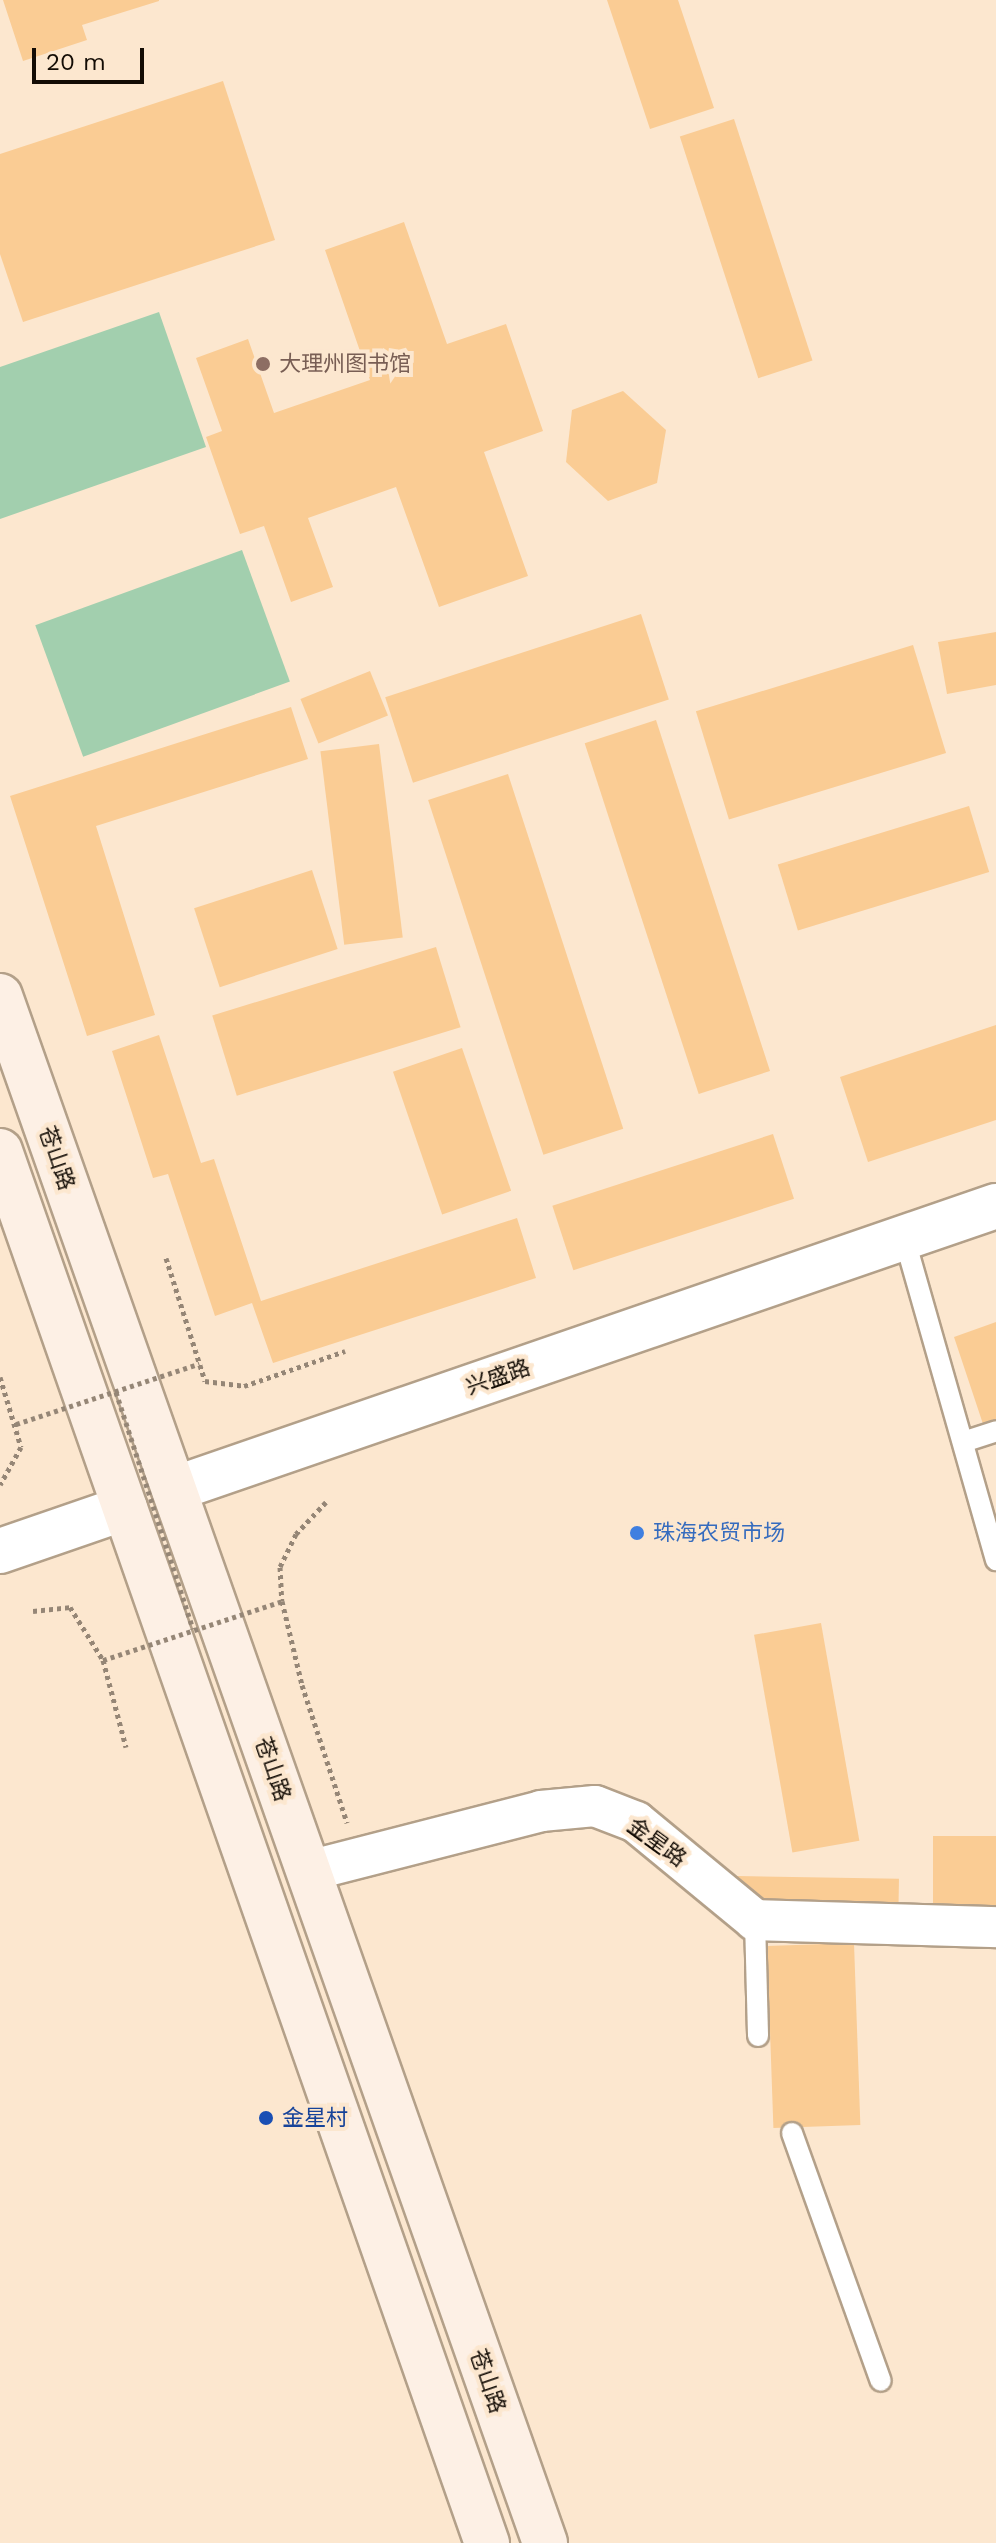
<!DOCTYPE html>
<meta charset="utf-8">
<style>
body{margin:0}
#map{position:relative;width:996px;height:2543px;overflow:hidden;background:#fce7cf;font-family:"Work Sans","Noto Sans SC",sans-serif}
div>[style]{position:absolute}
.green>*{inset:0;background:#a2cfae;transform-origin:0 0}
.building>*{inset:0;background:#facc94;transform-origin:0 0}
.path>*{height:5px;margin-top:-2.5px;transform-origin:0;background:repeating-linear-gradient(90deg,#958676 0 4px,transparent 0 8px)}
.roads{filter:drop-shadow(2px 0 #b3a089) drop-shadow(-2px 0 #b3a089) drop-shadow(0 2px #b3a089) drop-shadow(0 -2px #b3a089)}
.service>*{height:20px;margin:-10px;padding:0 10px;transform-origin:10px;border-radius:10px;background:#fff}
.minor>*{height:40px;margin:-20px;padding:0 20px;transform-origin:20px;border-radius:20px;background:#fff}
.tertiary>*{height:44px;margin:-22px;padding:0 22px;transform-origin:22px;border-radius:22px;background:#fff}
.secondary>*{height:44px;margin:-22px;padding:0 22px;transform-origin:22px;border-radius:22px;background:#fdf0e5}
.path-bridge>*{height:5px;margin-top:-2.5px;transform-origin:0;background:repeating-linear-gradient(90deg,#958676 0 4px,transparent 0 8px)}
.dots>*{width:22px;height:22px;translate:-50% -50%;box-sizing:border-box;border:4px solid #fce7cf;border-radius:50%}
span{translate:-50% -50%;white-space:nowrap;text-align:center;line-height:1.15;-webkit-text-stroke:8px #fce7cf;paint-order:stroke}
.education-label{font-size:22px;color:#785e54}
.left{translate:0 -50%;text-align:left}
.street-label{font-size:22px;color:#130c05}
.shop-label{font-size:22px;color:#366cbe}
.transit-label{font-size:22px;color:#164399}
.scale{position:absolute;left:32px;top:48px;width:112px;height:36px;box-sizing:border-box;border:4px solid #130c05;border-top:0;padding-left:10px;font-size:24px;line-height:28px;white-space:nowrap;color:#130c05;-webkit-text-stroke:6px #fce7cf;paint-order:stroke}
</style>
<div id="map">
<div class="green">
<div style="clip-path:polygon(159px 312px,206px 447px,0 519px,0 367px)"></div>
<div style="left:242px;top:550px;width:140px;height:220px;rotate:70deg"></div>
</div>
<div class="building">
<div style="clip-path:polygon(3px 0,159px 0,159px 1px,82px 25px,87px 40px,23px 61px)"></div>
<div style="clip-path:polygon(607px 0,678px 0,714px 108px,650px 129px)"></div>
<div style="clip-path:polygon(223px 81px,275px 240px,23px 322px,0 254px,0 154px)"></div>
<div style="left:734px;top:119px;width:254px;height:57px;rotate:72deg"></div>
<div style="clip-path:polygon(404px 222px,447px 344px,506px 324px,543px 431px,484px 452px,528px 576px,439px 607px,396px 487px,308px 518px,333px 587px,291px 602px,264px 526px,240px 534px,206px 437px,222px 431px,196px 358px,248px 339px,274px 413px,370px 380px,325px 250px)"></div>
<div style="clip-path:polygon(623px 391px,666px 430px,657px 483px,608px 501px,566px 462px,572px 410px)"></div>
<div style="left:641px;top:614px;width:90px;height:269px;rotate:72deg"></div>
<div style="clip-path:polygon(996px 632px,996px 685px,947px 694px,938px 642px)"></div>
<div style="left:913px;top:645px;width:113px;height:227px;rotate:73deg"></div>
<div style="left:370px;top:671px;width:48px;height:75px;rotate:68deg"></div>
<div style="clip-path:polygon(291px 707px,308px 759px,96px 826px,155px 1015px,87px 1036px,10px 796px)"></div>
<div style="left:656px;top:720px;width:369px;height:75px;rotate:72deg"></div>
<div style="left:379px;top:744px;width:195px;height:59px;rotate:83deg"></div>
<div style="left:508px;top:774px;width:373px;height:84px;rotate:72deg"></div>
<div style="left:969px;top:806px;width:69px;height:200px;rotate:73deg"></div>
<div style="left:312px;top:870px;width:83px;height:124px;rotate:72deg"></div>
<div style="left:436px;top:947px;width:84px;height:234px;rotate:73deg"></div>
<div style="clip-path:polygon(996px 1025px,996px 1120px,868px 1162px,840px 1077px)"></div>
<div style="clip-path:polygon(159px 1035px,201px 1163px,214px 1159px,261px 1301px,517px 1218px,536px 1278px,273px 1363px,252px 1303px,215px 1316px,168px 1174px,153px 1178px,112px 1051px)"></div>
<div style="left:462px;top:1048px;width:151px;height:73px;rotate:71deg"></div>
<div style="left:773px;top:1134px;width:68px;height:232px;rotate:72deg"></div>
<div style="clip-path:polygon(996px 1322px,996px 1423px,984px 1427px,954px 1337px)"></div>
<div style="left:821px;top:1623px;width:221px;height:68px;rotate:80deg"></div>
<div style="left:996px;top:1836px;width:73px;height:63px;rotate:90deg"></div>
<div style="left:737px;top:1876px;width:162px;height:27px;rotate:1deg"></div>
<div style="left:854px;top:1943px;width:182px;height:87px;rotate:88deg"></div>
</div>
<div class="path">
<div style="left:166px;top:1258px;width:129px;rotate:72.4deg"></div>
<div style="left:205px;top:1381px;width:39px;rotate:7deg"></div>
<div style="left:244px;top:1386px;width:107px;rotate:-19.1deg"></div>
<div style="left:0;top:1377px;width:73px;rotate:73.3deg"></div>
<div style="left:21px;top:1447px;width:43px;rotate:118.9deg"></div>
<div style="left:326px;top:1502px;width:44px;rotate:133.2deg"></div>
<div style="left:296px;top:1534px;width:37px;rotate:116deg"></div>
<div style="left:280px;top:1567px;width:34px;rotate:87deg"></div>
<div style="left:282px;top:1601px;width:86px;rotate:76.6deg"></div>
<div style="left:302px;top:1685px;width:145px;rotate:71.9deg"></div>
<div style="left:33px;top:1611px;width:37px;rotate:-6deg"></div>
<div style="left:70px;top:1607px;width:62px;rotate:58.1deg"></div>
<div style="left:103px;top:1660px;width:90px;rotate:75.2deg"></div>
</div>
<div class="roads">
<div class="service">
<div style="left:904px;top:1237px;width:336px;rotate:74.1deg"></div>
<div style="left:963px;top:1442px;width:35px;rotate:-18deg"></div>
<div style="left:755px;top:1920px;width:116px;rotate:88.5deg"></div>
<div style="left:792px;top:2133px;width:263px;rotate:70.3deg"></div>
</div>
<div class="minor">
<div style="left:308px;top:1871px;width:241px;rotate:-14.4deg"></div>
<div style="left:541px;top:1811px;width:54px;rotate:-5.3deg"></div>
<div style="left:595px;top:1806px;width:44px;rotate:21.3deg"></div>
<div style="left:636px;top:1822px;width:154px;rotate:39.5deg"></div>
<div style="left:755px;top:1920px;width:241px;rotate:1.7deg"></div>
</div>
<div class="tertiary">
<div style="left:174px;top:1489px;width:869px;rotate:-19deg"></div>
<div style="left:0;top:1551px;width:132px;rotate:-19deg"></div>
</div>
<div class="secondary">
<div style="left:0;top:996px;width:1640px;rotate:70.59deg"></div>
<div style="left:0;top:1151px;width:1475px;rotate:70.72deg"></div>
</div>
</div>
<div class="path-bridge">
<div style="left:116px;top:1392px;width:249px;rotate:72deg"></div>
<div style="left:16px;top:1424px;width:193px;rotate:-18.2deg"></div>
<div style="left:103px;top:1660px;width:188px;rotate:-18.2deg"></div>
</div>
<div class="dots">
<div style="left:263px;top:364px;background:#8d6e63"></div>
<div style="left:637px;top:1533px;background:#3f7fe0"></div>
<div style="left:266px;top:2118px;background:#1a4fb4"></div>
</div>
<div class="education-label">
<span class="left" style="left:279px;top:364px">大理州图书馆</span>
</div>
<div class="street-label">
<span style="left:57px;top:1158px;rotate:71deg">苍山路</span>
<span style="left:498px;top:1377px;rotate:-19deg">兴盛路</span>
<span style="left:273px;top:1769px;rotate:71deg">苍山路</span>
<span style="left:657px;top:1842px;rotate:36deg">金星路</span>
<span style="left:488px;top:2381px;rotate:71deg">苍山路</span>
</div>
<div class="shop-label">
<span class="left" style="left:653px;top:1533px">珠海农贸市场</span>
</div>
<div class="transit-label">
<span class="left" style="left:282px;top:2118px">金星村</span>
</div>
<div class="scale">20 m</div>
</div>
